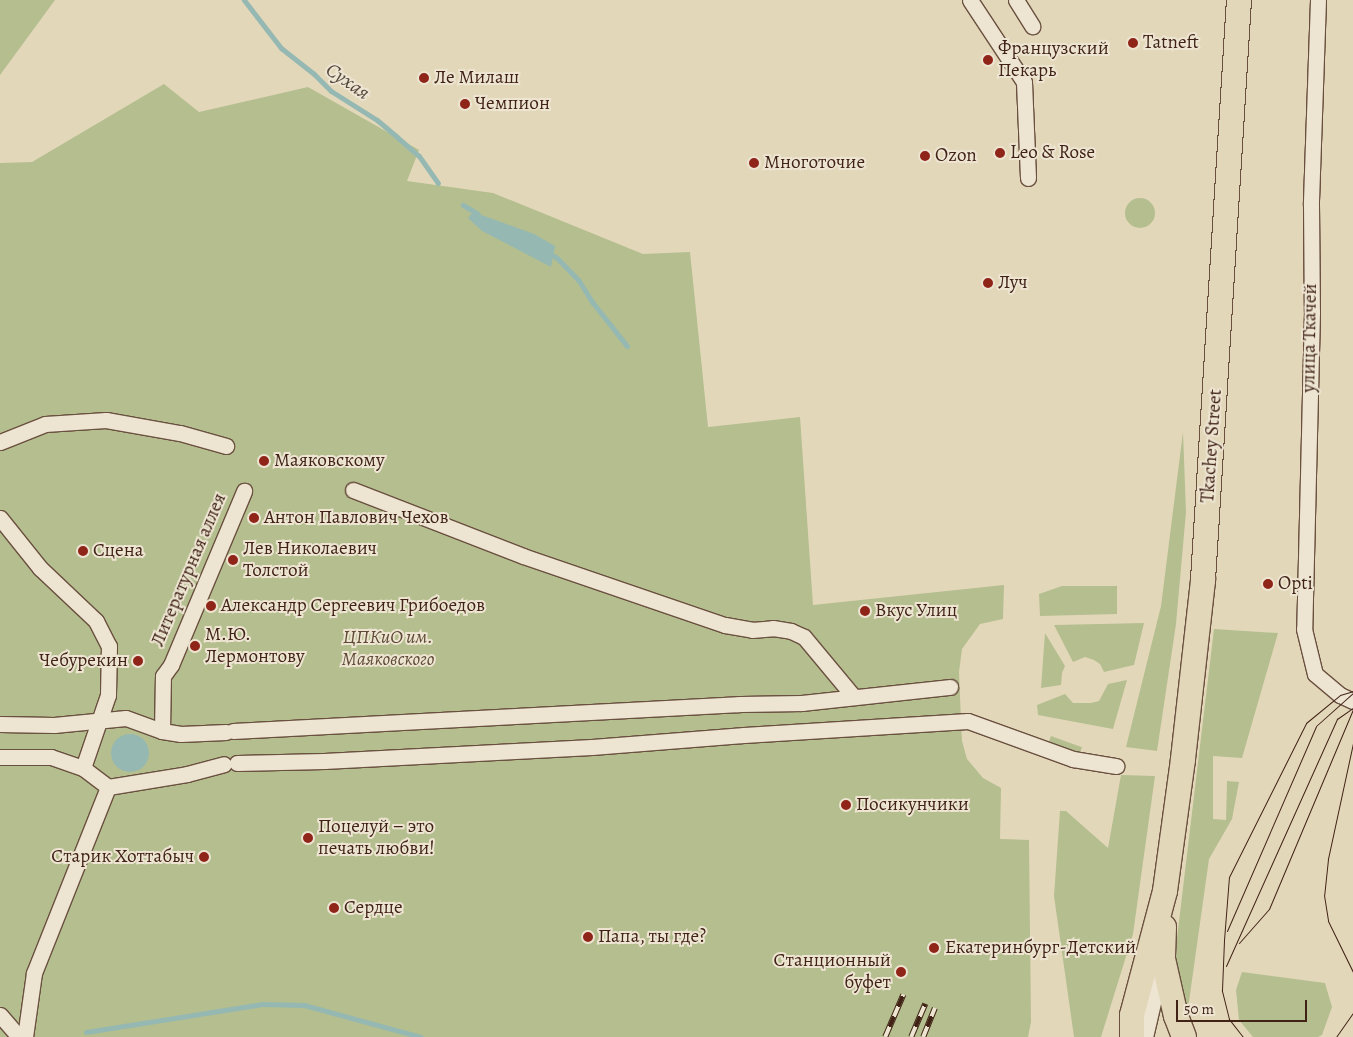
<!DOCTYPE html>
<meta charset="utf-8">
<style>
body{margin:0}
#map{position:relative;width:1353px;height:1037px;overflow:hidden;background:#e3d7ba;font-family:Alegreya,serif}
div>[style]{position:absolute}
.green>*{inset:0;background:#b5be8f;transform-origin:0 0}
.round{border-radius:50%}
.water>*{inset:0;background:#95b9b2}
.stream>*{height:5px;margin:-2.5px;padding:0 2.5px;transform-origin:2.5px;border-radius:2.5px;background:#95b9b2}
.roads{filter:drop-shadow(1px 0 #6a503f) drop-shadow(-1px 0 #6a503f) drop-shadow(0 1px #6a503f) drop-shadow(0 -1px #6a503f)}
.street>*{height:15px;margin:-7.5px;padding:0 7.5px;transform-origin:7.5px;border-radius:7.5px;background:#ede5d2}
.primary>*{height:24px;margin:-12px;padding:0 12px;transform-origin:12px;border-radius:12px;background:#e3d7ba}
.tram>*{height:1px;margin:-0.5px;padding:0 0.5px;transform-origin:0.5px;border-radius:0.5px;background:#412316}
.rail>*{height:5.5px;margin-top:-2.75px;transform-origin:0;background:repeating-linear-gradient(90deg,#ede5d2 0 11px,#412316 0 22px);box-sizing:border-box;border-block:1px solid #412316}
.dots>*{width:14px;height:14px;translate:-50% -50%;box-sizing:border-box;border:2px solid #ede5d2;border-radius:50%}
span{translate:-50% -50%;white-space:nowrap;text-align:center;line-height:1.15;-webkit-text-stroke:4px #ede5d2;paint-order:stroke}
.poi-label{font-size:19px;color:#412316}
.left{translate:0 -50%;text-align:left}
.right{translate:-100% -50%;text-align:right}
.street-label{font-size:19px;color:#412316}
.park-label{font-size:19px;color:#5e4a34;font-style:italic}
.water-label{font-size:20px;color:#56483d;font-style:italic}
.scale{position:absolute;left:1176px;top:1000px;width:131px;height:22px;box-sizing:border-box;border:2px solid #412316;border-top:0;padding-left:6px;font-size:15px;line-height:18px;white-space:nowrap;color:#412316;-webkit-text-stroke:4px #ede5d2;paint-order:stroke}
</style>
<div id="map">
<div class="green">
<div style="clip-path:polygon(0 0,55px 0,0 75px)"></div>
<div style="clip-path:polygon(164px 84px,199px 112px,308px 87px,419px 150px,407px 181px,493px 193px,643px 254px,690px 252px,708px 427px,800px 417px,813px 605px,1004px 585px,1003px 619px,980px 624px,962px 649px,959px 672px,961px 721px,962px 741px,967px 759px,983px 778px,1001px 788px,1000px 839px,1029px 840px,1031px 1022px,1028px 1037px,0 1037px,0 163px,32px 162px)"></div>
<div class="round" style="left:1125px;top:198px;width:30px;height:30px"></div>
<div style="clip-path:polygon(1183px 432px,1186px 512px,1176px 624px,1157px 751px,1126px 747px,1161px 606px)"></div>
<div style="clip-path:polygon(1062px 586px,1117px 586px,1117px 614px,1040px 616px,1039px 594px)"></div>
<div style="clip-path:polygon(1144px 623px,1134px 665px,1104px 672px,1100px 664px,1094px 660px,1085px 657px,1073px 662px,1054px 625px)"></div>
<div style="clip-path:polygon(1214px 629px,1278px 633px,1242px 758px,1213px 756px,1213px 819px,1226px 820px,1227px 781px,1239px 782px,1232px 819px,1209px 859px,1186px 1023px,1179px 995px,1175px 955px)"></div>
<div style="clip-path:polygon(1045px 633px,1065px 666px,1062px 673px,1061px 685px,1041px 688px)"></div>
<div style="clip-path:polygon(1127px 680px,1113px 729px,1038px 715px,1037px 705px,1065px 694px,1073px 703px,1091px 703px,1099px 701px,1108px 684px)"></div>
<div style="left:1051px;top:736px;width:33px;height:10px;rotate:20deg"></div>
<div style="clip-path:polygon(1121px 775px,1155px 776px,1133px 934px,1101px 1037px,1074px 1037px,1054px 896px,1060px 811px,1066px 811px,1108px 848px)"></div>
<div style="clip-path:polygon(1242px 972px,1325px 983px,1332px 1007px,1322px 1035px,1318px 1037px,1253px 1037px,1239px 1020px,1236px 990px)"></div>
</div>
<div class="water">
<div style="clip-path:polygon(473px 212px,534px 234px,555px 246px,551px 267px,482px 231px,468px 218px)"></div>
<div class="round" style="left:111px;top:734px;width:38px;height:38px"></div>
</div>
<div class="stream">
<div style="left:244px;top:0;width:61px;rotate:52.4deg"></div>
<div style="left:281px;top:48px;width:42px;rotate:38.2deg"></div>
<div style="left:314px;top:74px;width:24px;rotate:45deg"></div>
<div style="left:331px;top:91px;width:54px;rotate:32.2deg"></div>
<div style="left:377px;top:120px;width:26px;rotate:40deg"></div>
<div style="left:397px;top:137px;width:29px;rotate:41deg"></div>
<div style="left:419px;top:156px;width:33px;rotate:55deg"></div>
<div style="left:463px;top:205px;width:17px;rotate:31deg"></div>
<div style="left:549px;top:253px;width:9px;rotate:32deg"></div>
<div style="left:557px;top:258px;width:32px;rotate:46deg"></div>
<div style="left:579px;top:281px;width:26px;rotate:58deg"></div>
<div style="left:593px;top:303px;width:55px;rotate:51.7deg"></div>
<div style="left:86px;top:1032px;width:178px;rotate:-9deg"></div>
<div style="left:262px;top:1004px;width:42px;rotate:1.4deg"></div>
<div style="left:304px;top:1005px;width:121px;rotate:15.3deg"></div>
</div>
<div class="roads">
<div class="street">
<div style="left:970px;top:0;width:98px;rotate:56.6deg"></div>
<div style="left:1024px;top:82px;width:96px;rotate:87.6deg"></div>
<div style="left:1016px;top:0;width:31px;rotate:58deg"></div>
<div style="left:1318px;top:0;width:205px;rotate:92deg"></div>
<div style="left:1311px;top:205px;width:107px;rotate:89.5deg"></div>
<div style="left:1312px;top:312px;width:317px;rotate:91.4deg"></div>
<div style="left:1304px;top:629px;width:46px;rotate:76.3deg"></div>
<div style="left:1315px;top:674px;width:33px;rotate:40deg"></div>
<div style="left:1340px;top:695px;width:14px;rotate:25deg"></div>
<div style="left:0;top:442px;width:48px;rotate:-21.8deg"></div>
<div style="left:45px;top:424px;width:61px;rotate:-3.8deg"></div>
<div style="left:106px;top:420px;width:75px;rotate:10deg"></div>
<div style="left:180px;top:433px;width:48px;rotate:15.8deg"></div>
<div style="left:353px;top:490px;width:182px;rotate:21.2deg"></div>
<div style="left:523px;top:556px;width:213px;rotate:18.9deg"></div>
<div style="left:725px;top:625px;width:27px;rotate:10deg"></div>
<div style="left:752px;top:630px;width:21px;rotate:-5deg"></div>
<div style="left:773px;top:628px;width:18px;rotate:9deg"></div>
<div style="left:791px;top:631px;width:14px;rotate:25deg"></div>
<div style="left:804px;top:637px;width:78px;rotate:50.2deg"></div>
<div style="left:0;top:518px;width:64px;rotate:51.3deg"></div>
<div style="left:40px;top:568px;width:77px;rotate:43.4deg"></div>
<div style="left:96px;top:621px;width:28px;rotate:63deg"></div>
<div style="left:109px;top:646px;width:49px;rotate:91.2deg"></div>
<div style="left:108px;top:695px;width:77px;rotate:108.9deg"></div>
<div style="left:0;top:724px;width:54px;rotate:1.1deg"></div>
<div style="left:54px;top:725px;width:72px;rotate:-5.6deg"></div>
<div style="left:126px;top:718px;width:38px;rotate:20deg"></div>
<div style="left:162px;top:731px;width:19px;rotate:9deg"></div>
<div style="left:181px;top:734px;width:45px;rotate:-2.5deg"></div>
<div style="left:162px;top:731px;width:55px;rotate:-89deg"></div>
<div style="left:163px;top:676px;width:14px;rotate:-54deg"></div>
<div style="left:171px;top:665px;width:189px;rotate:-67.2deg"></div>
<div style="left:233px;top:731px;width:509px;rotate:-3.04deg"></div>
<div style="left:741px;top:704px;width:61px;rotate:-0.9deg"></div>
<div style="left:802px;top:703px;width:149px;rotate:-6.2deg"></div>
<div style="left:0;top:757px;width:51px"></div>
<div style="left:51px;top:757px;width:34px;rotate:19deg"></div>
<div style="left:83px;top:768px;width:31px;rotate:37deg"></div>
<div style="left:108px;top:787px;width:80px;rotate:-9.3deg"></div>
<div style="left:187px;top:774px;width:38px;rotate:-15deg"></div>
<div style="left:237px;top:763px;width:87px;rotate:-1.3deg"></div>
<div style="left:324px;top:761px;width:268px;rotate:-3deg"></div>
<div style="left:592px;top:747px;width:152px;rotate:-4.5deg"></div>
<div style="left:744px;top:735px;width:224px;rotate:-3.6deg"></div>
<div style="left:968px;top:721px;width:112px;rotate:19.9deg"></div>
<div style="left:1073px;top:759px;width:44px;rotate:9.2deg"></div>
<div style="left:0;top:1015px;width:29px;rotate:49deg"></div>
<div style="left:25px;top:1037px;width:65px;rotate:-82deg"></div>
<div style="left:34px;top:973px;width:200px;rotate:-68.3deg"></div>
<div style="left:1145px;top:1037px;width:71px;rotate:-76.9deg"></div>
</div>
<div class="primary">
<div style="left:1164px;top:927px;width:32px;rotate:92deg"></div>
<div style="left:1163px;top:959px;width:58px;rotate:77.2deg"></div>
<div style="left:1176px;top:1016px;width:22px;rotate:69deg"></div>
<div style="left:1132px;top:1037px;width:22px;rotate:-90deg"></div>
<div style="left:1132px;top:1015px;width:128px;rotate:-75.1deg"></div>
<div style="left:1165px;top:891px;width:133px;rotate:-82.2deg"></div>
<div style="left:1183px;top:759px;width:180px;rotate:-83.6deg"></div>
<div style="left:1203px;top:580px;width:581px;rotate:-86.45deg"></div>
</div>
</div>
<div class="tram">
<div style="left:1353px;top:743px;width:119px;rotate:102.2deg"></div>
<div style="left:1328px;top:859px;width:36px;rotate:96deg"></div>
<div style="left:1324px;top:895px;width:26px;rotate:81deg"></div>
<div style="left:1328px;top:921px;width:57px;rotate:63.9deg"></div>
<div style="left:1227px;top:931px;width:223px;rotate:-66.5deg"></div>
<div style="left:1316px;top:726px;width:50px;rotate:-41.7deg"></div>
<div style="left:1239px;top:943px;width:45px;rotate:-48.6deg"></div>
<div style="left:1269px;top:909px;width:217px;rotate:-67.2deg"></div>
<div style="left:1226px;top:966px;width:271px;rotate:-65.8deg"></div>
<div style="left:1337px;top:719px;width:19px;rotate:-35deg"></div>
<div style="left:1243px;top:1037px;width:23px;rotate:-128deg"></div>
<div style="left:1229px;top:1019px;width:30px;rotate:-104deg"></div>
<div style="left:1222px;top:990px;width:50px;rotate:-87.7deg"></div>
<div style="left:1224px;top:940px;width:63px;rotate:-85.5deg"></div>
<div style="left:1229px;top:877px;width:172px;rotate:-63.4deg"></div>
<div style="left:1306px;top:723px;width:44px;rotate:-39.5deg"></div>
<div style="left:1340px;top:695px;width:14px;rotate:-17deg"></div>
<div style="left:1336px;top:1037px;width:29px;rotate:-55deg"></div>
</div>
<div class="rail">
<div style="left:885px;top:1037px;width:46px;rotate:-66.8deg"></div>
<div style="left:911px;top:1037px;width:36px;rotate:-67deg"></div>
<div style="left:923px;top:1037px;width:31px;rotate:-68deg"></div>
</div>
<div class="dots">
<div style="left:1133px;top:43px;background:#8f2418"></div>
<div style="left:988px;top:60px;background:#8f2418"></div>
<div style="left:424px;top:78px;background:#8f2418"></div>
<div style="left:465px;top:104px;background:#8f2418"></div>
<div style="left:1000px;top:153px;background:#8f2418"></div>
<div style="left:925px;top:156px;background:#8f2418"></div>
<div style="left:754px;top:163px;background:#8f2418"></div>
<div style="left:988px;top:283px;background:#8f2418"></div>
<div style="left:264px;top:461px;background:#8f2418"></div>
<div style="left:254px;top:518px;background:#8f2418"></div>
<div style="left:83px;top:551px;background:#8f2418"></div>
<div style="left:233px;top:560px;background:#8f2418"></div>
<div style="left:1268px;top:584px;background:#8f2418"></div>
<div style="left:211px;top:606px;background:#8f2418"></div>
<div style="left:865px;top:611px;background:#8f2418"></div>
<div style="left:195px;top:646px;background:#8f2418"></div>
<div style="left:138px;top:661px;background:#8f2418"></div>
<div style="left:846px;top:805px;background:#8f2418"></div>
<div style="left:308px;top:838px;background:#8f2418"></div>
<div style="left:204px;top:857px;background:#8f2418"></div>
<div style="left:334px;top:908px;background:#8f2418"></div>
<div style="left:588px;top:937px;background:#8f2418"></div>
<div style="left:934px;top:948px;background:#8f2418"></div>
<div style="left:901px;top:972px;background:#8f2418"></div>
</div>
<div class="poi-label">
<span class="left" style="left:1143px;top:43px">Tatneft</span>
<span class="left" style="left:998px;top:60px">Французский<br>Пекарь</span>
<span class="left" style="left:434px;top:78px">Ле Милаш</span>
<span class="left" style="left:475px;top:104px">Чемпион</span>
<span class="left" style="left:1010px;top:153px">Leo &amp; Rose</span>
<span class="left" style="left:935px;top:156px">Ozon</span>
<span class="left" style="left:764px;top:163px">Многоточие</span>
<span class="left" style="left:998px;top:283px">Луч</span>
<span class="left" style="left:274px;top:461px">Маяковскому</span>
<span class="left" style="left:264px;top:518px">Антон Павлович Чехов</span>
<span class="left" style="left:243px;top:560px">Лев Николаевич<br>Толстой</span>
<span class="left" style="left:93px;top:551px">Сцена</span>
<span class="left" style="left:1278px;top:584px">Opti</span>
<span class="left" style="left:221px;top:606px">Александр Сергеевич Грибоедов</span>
<span class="left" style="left:875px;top:611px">Вкус Улиц</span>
<span class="left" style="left:205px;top:646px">М.Ю.<br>Лермонтову</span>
<span class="right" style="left:128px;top:661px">Чебурекин</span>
<span class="left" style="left:856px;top:805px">Посикунчики</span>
<span class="left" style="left:318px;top:838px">Поцелуй – это<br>печать любви!</span>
<span class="right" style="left:194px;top:857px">Старик Хоттабыч</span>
<span class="left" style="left:344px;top:908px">Сердце</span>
<span class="left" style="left:598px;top:937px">Папа, ты где?</span>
<span class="left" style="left:945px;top:948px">Екатеринбург-Детский</span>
<span class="right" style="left:891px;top:972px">Станционный<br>буфет</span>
</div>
<div class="street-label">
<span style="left:1310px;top:338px;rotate:-89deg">улица Ткачей</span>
<span style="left:1212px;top:446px;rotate:-86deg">Tkachey Street</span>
<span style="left:189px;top:570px;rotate:-67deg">Литературная аллея</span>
</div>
<div class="park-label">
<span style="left:388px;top:649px">ЦПКиО им.<br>Маяковского</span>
</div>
<div class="water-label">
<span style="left:348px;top:81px;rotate:35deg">Сухая</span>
</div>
<div class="scale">50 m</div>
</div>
